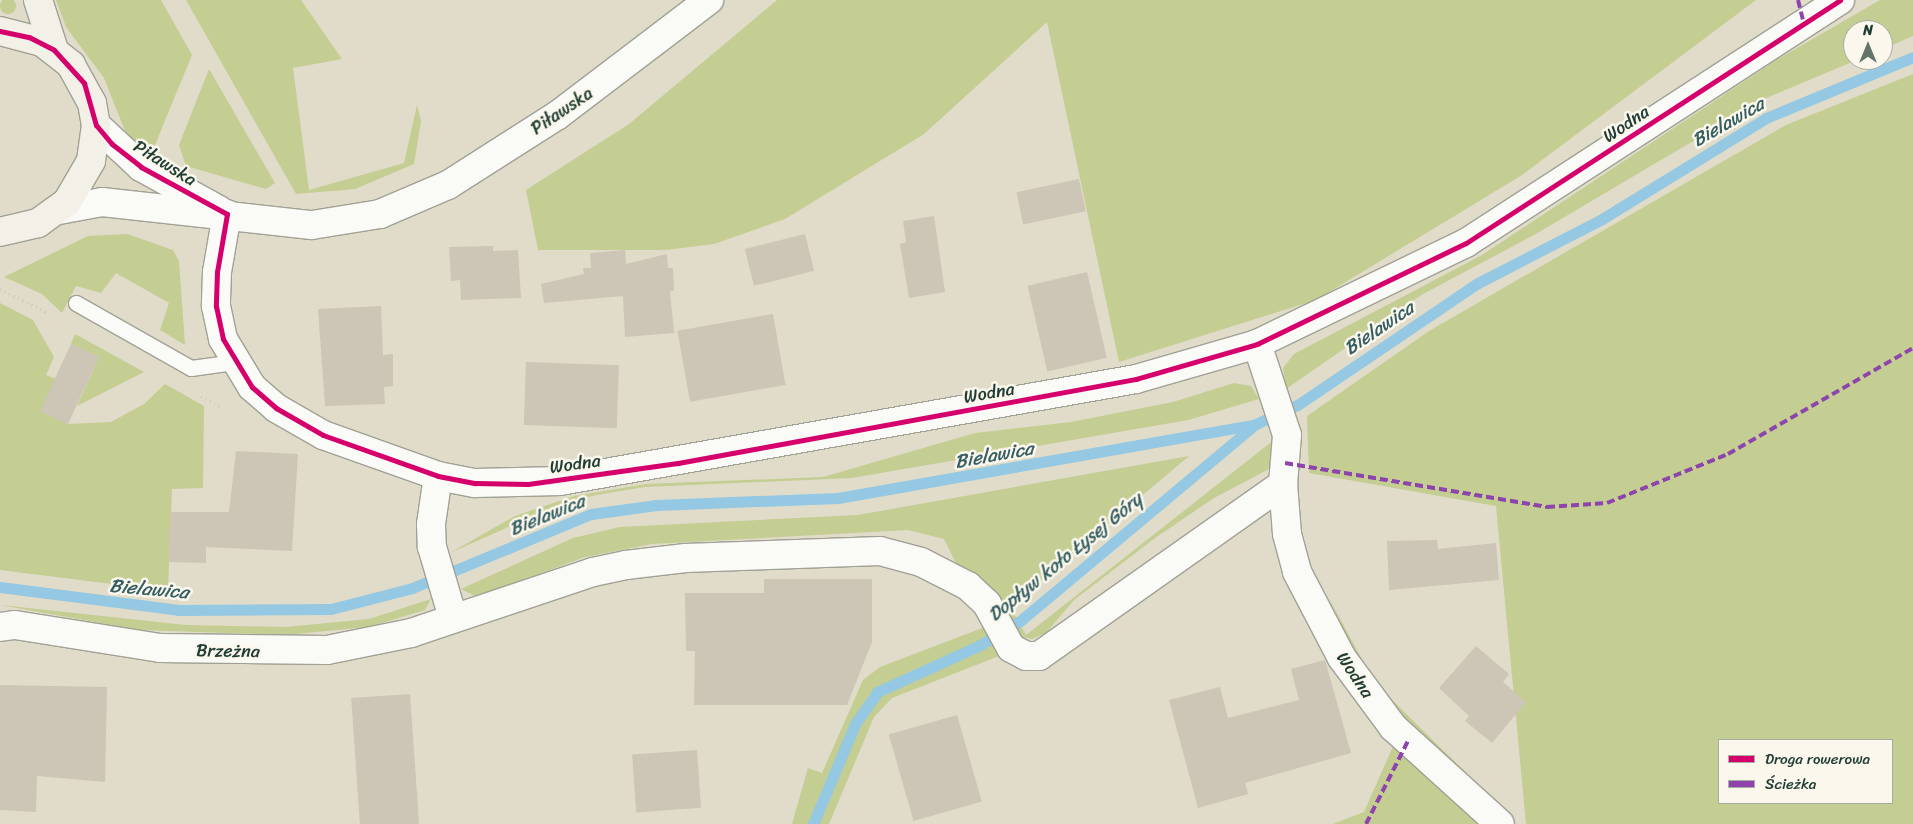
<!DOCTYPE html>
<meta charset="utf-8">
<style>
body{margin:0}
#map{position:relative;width:1913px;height:824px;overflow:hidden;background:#e0dcc9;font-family:Sriracha,sans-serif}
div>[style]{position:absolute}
.green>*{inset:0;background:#c4cd92}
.round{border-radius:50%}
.stream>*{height:11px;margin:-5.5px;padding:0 5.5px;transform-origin:5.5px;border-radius:5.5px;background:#94c8e3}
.building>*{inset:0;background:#cdc5b5;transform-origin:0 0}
.path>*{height:3px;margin-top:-1.5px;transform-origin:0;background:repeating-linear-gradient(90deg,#c8c9c5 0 1px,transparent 0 5px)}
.roads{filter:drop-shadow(1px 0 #a0a195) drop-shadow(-1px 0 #a0a195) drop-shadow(0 1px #a0a195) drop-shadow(0 -1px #a0a195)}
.service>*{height:15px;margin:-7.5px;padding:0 7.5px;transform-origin:7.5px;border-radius:7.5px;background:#fafaf7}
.minor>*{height:28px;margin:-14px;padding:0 14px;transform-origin:14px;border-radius:14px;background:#fafaf7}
.tertiary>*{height:28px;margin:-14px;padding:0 14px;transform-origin:14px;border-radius:14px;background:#fafaf7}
.secondary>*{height:28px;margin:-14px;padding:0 14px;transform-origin:14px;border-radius:14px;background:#f3f0e8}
.quiet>*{height:4px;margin-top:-2px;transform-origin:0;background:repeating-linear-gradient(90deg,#8e44ad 0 8px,transparent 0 12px)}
.cycleway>*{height:5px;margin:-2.5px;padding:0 2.5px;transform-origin:2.5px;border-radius:2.5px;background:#d6006c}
span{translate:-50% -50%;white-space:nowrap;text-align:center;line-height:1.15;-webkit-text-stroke:5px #fbf7ec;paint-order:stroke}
.street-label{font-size:18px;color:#1f3d34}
.water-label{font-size:19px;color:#345e62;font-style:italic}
.legend{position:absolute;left:1718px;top:739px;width:175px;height:65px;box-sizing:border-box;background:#fbf7ec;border:1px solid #a3ada2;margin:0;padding:6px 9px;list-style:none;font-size:15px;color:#1f3d34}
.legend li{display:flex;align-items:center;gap:10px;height:25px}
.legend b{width:25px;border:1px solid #a3ada2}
.north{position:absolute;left:1843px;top:20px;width:50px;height:50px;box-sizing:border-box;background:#fbf7ec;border:1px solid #a3ada2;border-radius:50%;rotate:0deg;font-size:14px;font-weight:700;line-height:20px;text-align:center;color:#1f3d34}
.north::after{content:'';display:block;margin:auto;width:18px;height:22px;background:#637568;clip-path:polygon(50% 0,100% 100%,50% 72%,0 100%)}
</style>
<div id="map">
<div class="green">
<div class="round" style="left:0;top:-2px;width:16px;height:16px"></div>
<div style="clip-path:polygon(56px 0,161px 0,192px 55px,150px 157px,125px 131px,104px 78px,66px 27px)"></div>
<div style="clip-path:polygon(186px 0,301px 0,342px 59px,293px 68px,309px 190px,404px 163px,417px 105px,421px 121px,414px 164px,355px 189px,296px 194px)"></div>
<div style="clip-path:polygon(777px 0,1756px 0,1522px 175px,1316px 300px,1119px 362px,1047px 22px,924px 134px,785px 219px,714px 244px,665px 250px,538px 250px,526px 190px,629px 124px)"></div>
<div style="clip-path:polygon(1880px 0,1913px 0,1913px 36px,1883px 49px,1883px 30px,1853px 30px,1853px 60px,1857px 60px,1766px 98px,1534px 235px,1423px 294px,1286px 389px,1283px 368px,1294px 354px,1482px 255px,1778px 59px)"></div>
<div style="clip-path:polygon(209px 69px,275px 183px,266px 189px,186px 166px,179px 145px)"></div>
<div style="clip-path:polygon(evenodd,1913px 74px,1913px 824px,1526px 824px,1496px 506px,1309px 473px,1307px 416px,1429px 331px,1786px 125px,1913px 74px,1719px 740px,1892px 740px,1892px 803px,1719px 803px,1719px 740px)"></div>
<div style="clip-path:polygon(127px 234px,173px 250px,179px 261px,185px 345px,160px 330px,169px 303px,116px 273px,101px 293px,76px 286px,62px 313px,42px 294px,4px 277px,88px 236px)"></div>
<div style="clip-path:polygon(0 303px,33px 320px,54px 357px,46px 375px,56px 379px,42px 412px,69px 424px,111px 422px,144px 404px,165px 384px,204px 406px,203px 488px,172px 489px,168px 591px,0 570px)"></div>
<div style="clip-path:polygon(75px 334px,144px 372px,77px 406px,99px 357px,71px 344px)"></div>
<div style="clip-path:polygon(1234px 383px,1251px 386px,1259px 399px,1188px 420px,852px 478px,645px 487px,596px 495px,555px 506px,450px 553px,515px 516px,574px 496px,646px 484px,823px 477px,975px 433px,1071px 422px,1173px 402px)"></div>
<div style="clip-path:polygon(1274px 440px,1269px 469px,1214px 498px,1155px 538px,1074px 600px,1046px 633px,1032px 639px,1021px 637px,1012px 627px,983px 582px,957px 565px,944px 539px,908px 530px,652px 544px,585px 557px,477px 597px,461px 589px,573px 538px,620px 527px,858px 515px,1189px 456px,1010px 607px,1026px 635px)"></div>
<div style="clip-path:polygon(1327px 594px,1368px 671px,1384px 692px,1518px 824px,1412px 732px,1366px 675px)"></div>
<div style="clip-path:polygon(431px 599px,425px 610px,369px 627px,284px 635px,139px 630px,0 605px,186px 625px,285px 627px,369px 619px)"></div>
<div style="clip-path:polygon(985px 627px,999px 656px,892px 698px,874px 717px,829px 824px,792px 824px,808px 768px,822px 773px,863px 680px,880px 667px)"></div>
<div style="clip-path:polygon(1395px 742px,1485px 824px,1333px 824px,1364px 812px)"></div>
</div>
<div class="stream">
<div style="left:0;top:587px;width:180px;rotate:7.3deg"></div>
<div style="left:179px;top:610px;width:152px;rotate:-0.4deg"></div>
<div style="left:331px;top:609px;width:84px;rotate:-14.5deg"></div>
<div style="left:412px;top:588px;width:194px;rotate:-22.5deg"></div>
<div style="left:591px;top:514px;width:66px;rotate:-7.9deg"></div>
<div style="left:656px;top:505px;width:182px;rotate:-2.2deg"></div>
<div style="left:838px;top:498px;width:424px;rotate:-10deg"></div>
<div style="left:1256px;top:424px;width:47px;rotate:-24.9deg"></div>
<div style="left:1299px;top:404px;width:216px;rotate:-34.1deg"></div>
<div style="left:1478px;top:283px;width:140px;rotate:-27.3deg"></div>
<div style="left:1602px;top:219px;width:193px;rotate:-31.6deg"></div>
<div style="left:1766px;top:118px;width:159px;rotate:-22.5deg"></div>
<div style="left:813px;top:824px;width:108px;rotate:-67.2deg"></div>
<div style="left:855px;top:724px;width:39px;rotate:-55deg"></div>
<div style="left:877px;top:692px;width:113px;rotate:-24.5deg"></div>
<div style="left:980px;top:645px;width:47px;rotate:-31deg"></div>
<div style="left:1020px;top:621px;width:305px;rotate:-39.9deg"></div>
</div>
<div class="building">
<div style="left:1079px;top:179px;width:33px;height:64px;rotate:78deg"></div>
<div style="clip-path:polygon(934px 216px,945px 292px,909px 298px,900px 244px,906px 242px,903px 221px)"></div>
<div style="left:805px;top:234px;width:38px;height:62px;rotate:76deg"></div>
<div style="clip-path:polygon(493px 246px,493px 251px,518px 250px,521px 298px,461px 300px,460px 280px,451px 281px,449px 247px)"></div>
<div style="clip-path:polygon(625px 250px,626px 264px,667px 254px,668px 268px,673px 268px,674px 291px,670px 291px,674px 333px,625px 337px,623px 296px,544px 303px,541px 284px,584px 274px,583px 268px,591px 268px,590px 253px)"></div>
<div style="left:1087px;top:272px;width:88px;height:61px;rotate:77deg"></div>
<div style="clip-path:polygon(381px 306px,383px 355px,393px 354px,393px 386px,384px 387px,385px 404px,325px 406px,318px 309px)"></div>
<div style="left:773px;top:314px;width:72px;height:97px;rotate:80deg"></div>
<div style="left:71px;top:344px;width:31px;height:74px;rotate:25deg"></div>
<div style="left:526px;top:362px;width:93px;height:63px;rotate:2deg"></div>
<div style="clip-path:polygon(236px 451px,298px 454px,292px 551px,206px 547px,206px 563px,169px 562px,170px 512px,229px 512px)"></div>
<div style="clip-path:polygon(1437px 540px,1438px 549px,1496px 543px,1499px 580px,1389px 590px,1387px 541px)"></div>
<div style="clip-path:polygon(764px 579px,872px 579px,872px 642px,847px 705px,694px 705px,695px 651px,686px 651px,685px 593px,764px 593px)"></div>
<div style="clip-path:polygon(1476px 646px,1509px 674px,1503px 682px,1526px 702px,1492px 743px,1465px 721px,1469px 716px,1439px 688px)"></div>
<div style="clip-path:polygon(1325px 660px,1351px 753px,1245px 783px,1248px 794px,1198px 808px,1169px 700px,1220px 687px,1228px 718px,1299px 700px,1291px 669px)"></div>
<div style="clip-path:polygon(0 685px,107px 687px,105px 782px,37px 776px,36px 812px,0 810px)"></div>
<div style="left:410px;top:694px;width:130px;height:59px;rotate:86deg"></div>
<div style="left:957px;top:715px;width:90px;height:71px;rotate:74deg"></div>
<div style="left:697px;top:750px;width:58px;height:65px;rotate:86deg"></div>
</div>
<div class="path">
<div style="left:0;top:289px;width:55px;rotate:26.1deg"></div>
<div style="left:201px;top:396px;width:24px;rotate:28deg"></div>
</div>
<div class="roads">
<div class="service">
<div style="left:76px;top:303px;width:132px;rotate:29.5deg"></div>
<div style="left:191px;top:368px;width:43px;rotate:-7.9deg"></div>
</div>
<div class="minor">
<div style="left:227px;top:214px;width:59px;rotate:99.8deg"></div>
<div style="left:217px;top:272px;width:34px;rotate:92deg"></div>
<div style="left:216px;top:306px;width:34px;rotate:78deg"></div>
<div style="left:223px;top:339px;width:56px;rotate:58.9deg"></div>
<div style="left:252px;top:387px;width:32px;rotate:41deg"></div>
<div style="left:276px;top:408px;width:54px;rotate:29.9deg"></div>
<div style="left:323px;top:435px;width:122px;rotate:19.6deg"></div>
<div style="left:438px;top:476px;width:38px;rotate:11deg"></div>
<div style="left:475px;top:483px;width:85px;rotate:-1.3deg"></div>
<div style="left:560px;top:481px;width:585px;rotate:-10.04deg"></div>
<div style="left:1136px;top:379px;width:126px;rotate:-16.1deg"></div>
<div style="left:1257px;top:344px;width:232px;rotate:-25.8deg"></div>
<div style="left:1466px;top:243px;width:446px;rotate:-33deg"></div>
<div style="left:438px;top:476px;width:49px;rotate:98.3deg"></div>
<div style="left:431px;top:524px;width:23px;rotate:88deg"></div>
<div style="left:432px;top:547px;width:74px;rotate:73.5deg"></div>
<div style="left:1283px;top:484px;width:50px;rotate:85.4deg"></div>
<div style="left:1287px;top:534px;width:39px;rotate:75deg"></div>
<div style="left:1297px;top:572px;width:97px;rotate:62.4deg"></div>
<div style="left:1342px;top:658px;width:86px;rotate:53.5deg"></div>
<div style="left:1393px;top:727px;width:144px;rotate:42.2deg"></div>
<div style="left:0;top:627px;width:15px;rotate:-8deg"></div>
<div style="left:15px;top:625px;width:147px;rotate:9deg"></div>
<div style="left:160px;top:648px;width:167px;rotate:0.7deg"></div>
<div style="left:327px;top:650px;width:86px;rotate:-11.4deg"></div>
<div style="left:411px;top:633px;width:192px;rotate:-18.5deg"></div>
<div style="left:593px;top:572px;width:34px;rotate:-12deg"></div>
<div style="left:626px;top:565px;width:60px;rotate:-6.7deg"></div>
<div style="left:686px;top:558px;width:194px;rotate:-2.1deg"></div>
<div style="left:880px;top:551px;width:42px;rotate:15deg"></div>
<div style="left:921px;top:562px;width:53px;rotate:27.1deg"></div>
<div style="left:968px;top:586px;width:26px;rotate:43deg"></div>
<div style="left:987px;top:604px;width:50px;rotate:61.4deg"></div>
<div style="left:1011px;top:648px;width:17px;rotate:28deg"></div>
<div style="left:1026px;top:656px;width:13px"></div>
<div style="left:1039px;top:656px;width:299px;rotate:-35.2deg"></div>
<div style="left:1283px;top:484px;width:49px;rotate:-85.3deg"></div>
<div style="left:1287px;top:435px;width:96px;rotate:-108.2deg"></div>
</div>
<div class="tertiary">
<div style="left:96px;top:125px;width:62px;rotate:43deg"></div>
<div style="left:141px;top:167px;width:89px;rotate:28.9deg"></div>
<div style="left:59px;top:210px;width:44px;rotate:-10.5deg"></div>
<div style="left:102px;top:202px;width:211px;rotate:6.3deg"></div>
<div style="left:312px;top:225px;width:69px;rotate:-9.2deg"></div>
<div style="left:380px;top:214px;width:74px;rotate:-23.1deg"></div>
<div style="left:448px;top:185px;width:130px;rotate:-32.5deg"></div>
<div style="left:558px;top:115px;width:190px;rotate:-37.3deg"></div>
</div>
<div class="secondary">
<div style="left:38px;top:0;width:52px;rotate:72.3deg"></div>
<div style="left:0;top:31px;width:43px;rotate:14.7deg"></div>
<div style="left:42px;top:42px;width:37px;rotate:38deg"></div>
<div style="left:71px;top:65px;width:43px;rotate:61.1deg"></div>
<div style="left:92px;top:103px;width:22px;rotate:80deg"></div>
<div style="left:96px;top:125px;width:36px;rotate:98deg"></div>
<div style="left:91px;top:161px;width:48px;rotate:120.3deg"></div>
<div style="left:67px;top:202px;width:36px;rotate:144deg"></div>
<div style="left:38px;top:223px;width:39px;rotate:167deg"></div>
</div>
</div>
<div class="quiet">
<div style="left:1798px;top:0;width:21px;rotate:76deg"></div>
<div style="left:1285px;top:463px;width:266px;rotate:9.5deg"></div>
<div style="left:1547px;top:507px;width:60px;rotate:-3.8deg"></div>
<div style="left:1607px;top:503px;width:131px;rotate:-22deg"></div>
<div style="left:1728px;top:454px;width:213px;rotate:-29.8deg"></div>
<div style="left:1366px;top:824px;width:93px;rotate:-63.2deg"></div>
</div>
<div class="cycleway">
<div style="left:0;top:31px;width:30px;rotate:12deg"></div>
<div style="left:29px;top:37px;width:28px;rotate:27deg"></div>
<div style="left:54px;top:50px;width:45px;rotate:47.7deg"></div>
<div style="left:84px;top:83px;width:44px;rotate:74.1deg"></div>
<div style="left:96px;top:125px;width:25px;rotate:50deg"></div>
<div style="left:112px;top:144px;width:37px;rotate:38deg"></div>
<div style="left:141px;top:167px;width:98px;rotate:28.7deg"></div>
<div style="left:227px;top:214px;width:59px;rotate:99.8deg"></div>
<div style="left:217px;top:272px;width:34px;rotate:92deg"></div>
<div style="left:216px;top:306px;width:34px;rotate:78deg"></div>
<div style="left:223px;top:339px;width:56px;rotate:58.9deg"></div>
<div style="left:252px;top:387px;width:32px;rotate:41deg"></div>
<div style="left:276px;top:408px;width:54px;rotate:29.9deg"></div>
<div style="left:323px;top:435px;width:122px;rotate:19.6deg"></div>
<div style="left:438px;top:476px;width:38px;rotate:11deg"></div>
<div style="left:475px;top:483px;width:53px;rotate:1.1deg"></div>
<div style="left:528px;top:484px;width:151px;rotate:-8deg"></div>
<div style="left:678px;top:463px;width:466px;rotate:-10.4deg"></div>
<div style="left:1136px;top:379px;width:126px;rotate:-16.1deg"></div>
<div style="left:1257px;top:344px;width:232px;rotate:-25.8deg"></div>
<div style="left:1466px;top:243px;width:446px;rotate:-33deg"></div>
</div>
<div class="street-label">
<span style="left:562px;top:111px;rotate:-34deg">Piławska</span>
<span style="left:1626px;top:124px;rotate:-34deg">Wodna</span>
<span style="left:165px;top:163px;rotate:32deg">Piławska</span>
<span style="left:989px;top:393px;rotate:-10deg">Wodna</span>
<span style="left:575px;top:464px;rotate:-8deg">Wodna</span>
<span style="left:228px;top:651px;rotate:1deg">Brzeżna</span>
<span style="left:1355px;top:675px;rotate:56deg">Wodna</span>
</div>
<div class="water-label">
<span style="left:1728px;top:122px;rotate:-30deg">Bielawica</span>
<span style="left:1379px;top:328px;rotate:-34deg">Bielawica</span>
<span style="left:994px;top:455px;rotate:-10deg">Bielawica</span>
<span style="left:547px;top:515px;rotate:-22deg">Bielawica</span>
<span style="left:1065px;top:557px;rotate:-39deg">Dopływ koło Łysej Góry</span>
<span style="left:149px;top:589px;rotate:5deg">Bielawica</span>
</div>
<ul class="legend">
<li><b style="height:6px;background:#d6006c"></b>Droga rowerowa</li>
<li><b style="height:6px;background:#8e44ad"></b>Ścieżka</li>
</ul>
<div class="north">N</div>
</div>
